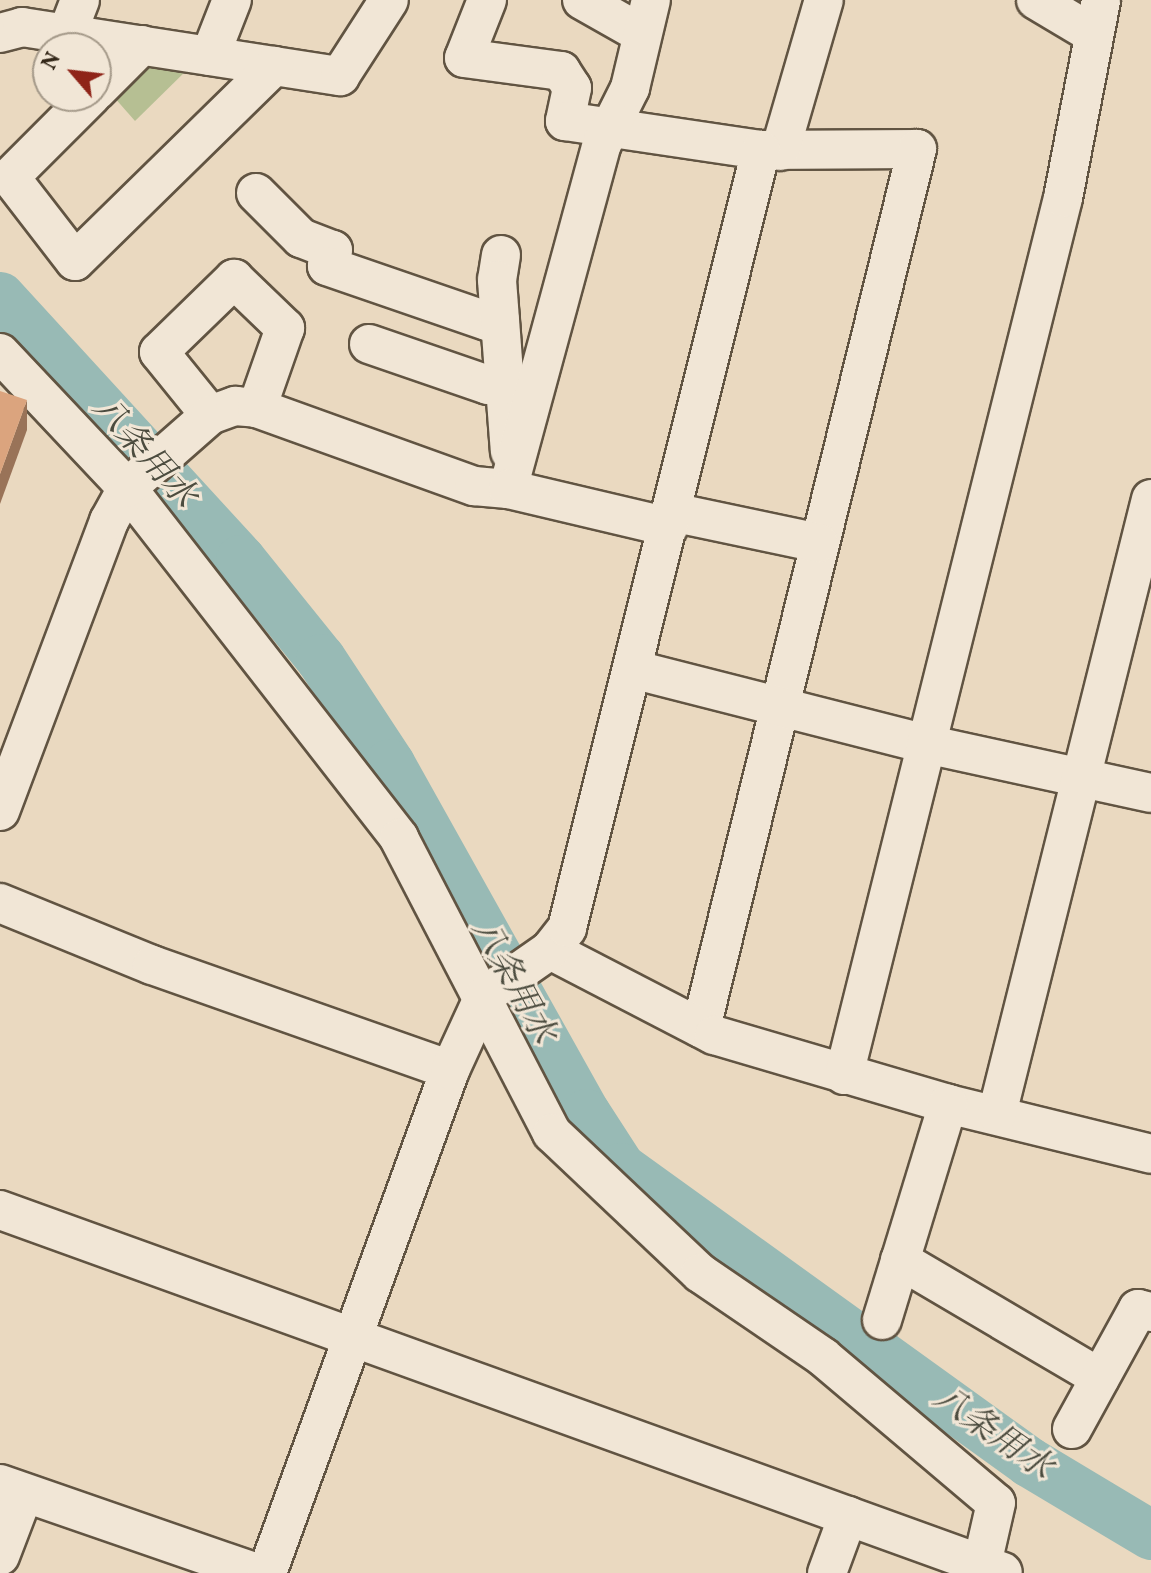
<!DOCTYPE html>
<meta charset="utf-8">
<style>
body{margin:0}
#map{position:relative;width:1151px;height:1573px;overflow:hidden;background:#ead9c0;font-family:Vollkorn,"Noto Serif JP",serif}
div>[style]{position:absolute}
.green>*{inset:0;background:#b6bf93}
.river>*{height:50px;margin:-25px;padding:0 25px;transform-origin:25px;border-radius:25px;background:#98bab5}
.roads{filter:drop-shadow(2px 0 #615442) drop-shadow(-2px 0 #615442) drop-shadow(0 2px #615442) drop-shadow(0 -2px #615442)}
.minor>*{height:38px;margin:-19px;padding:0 19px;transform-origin:19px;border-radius:19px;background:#f1e6d6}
.shaded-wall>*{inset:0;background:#997358}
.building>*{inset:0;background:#dba47e}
span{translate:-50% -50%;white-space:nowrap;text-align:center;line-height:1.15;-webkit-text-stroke:6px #f1e6d6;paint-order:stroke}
.water-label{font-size:34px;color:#4c4c3f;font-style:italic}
.north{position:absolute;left:32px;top:32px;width:80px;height:80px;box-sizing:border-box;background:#f1e6d6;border:2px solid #a59a8a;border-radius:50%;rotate:298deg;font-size:22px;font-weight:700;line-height:32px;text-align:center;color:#332718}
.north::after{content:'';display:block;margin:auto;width:28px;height:36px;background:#8f2418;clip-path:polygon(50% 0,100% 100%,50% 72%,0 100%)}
</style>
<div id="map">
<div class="green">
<div style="clip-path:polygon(135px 58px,193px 64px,135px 121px,106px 88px)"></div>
</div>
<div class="river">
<div style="left:0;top:297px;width:357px;rotate:47.5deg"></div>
<div style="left:241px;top:560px;width:127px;rotate:51.1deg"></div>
<div style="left:321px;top:659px;width:126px;rotate:56.7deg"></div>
<div style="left:390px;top:764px;width:401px;rotate:60.8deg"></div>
<div style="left:586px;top:1114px;width:64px;rotate:57.1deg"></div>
<div style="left:621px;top:1168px;width:503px;rotate:35.78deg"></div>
<div style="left:1029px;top:1462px;width:142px;rotate:30.9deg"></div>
</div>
<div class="roads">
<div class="minor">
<div style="left:487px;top:0;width:62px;rotate:111.6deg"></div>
<div style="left:464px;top:58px;width:98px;rotate:7.6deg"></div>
<div style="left:561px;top:71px;width:20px;rotate:57deg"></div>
<div style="left:572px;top:88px;width:34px;rotate:102deg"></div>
<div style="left:565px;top:121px;width:198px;rotate:8.4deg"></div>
<div style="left:761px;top:150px;width:156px;rotate:-0.4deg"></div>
<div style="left:917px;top:149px;width:905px;rotate:103.81deg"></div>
<div style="left:582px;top:0;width:69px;rotate:29.5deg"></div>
<div style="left:1036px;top:0;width:66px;rotate:30.8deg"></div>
<div style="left:0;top:33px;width:23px;rotate:-15deg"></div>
<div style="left:22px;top:27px;width:322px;rotate:8.8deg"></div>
<div style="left:340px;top:76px;width:90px;rotate:-57.2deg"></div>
<div style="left:67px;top:34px;width:36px;rotate:-69deg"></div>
<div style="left:210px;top:56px;width:60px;rotate:-68.6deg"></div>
<div style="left:96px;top:91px;width:65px;rotate:-45deg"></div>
<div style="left:91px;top:96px;width:115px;rotate:135deg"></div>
<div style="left:10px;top:177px;width:106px;rotate:52.3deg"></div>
<div style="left:75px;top:261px;width:279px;rotate:-44.4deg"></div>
<div style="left:780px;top:151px;width:157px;rotate:-73.8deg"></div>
<div style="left:256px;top:193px;width:64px;rotate:45deg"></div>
<div style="left:301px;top:238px;width:34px;rotate:21deg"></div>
<div style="left:333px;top:250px;width:17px;rotate:111deg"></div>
<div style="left:327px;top:266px;width:169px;rotate:19deg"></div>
<div style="left:487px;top:321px;width:13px;rotate:-4deg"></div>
<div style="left:501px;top:255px;width:25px;rotate:99deg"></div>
<div style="left:497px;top:280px;width:172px;rotate:85.7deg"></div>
<div style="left:369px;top:344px;width:126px;rotate:19deg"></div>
<div style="left:488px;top:385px;width:17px"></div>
<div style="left:0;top:353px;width:185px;rotate:46.7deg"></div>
<div style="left:127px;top:488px;width:443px;rotate:52.1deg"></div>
<div style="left:399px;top:838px;width:332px;rotate:62.6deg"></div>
<div style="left:552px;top:1133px;width:204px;rotate:43.4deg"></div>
<div style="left:700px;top:1273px;width:149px;rotate:34.3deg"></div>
<div style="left:823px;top:1357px;width:226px;rotate:40.2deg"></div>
<div style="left:996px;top:1503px;width:63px;rotate:102.9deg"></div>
<div style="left:210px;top:415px;width:81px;rotate:-129deg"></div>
<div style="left:159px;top:352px;width:105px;rotate:-44.2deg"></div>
<div style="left:234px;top:279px;width:71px;rotate:43.9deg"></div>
<div style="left:285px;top:328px;width:85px;rotate:109.3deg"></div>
<div style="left:508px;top:489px;width:358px;rotate:-74.8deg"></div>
<div style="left:602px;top:144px;width:63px;rotate:-63.4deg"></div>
<div style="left:630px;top:88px;width:90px;rotate:-76.6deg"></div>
<div style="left:672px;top:512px;width:150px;rotate:11.9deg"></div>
<div style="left:632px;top:669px;width:303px;rotate:14.3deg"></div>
<div style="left:926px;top:744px;width:230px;rotate:12.3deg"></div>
<div style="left:0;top:811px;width:310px;rotate:-69.4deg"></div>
<div style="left:109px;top:521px;width:38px;rotate:-61deg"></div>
<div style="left:127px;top:488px;width:111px;rotate:-41.3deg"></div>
<div style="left:210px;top:415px;width:27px;rotate:-20deg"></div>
<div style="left:235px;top:406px;width:22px;rotate:5deg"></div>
<div style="left:257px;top:408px;width:231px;rotate:19.8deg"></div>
<div style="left:474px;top:486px;width:34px;rotate:5deg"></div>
<div style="left:508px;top:489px;width:165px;rotate:13.3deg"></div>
<div style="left:0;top:903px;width:164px;rotate:22.2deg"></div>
<div style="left:152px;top:965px;width:316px;rotate:19.4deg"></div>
<div style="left:550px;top:950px;width:185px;rotate:27.4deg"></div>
<div style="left:714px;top:1035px;width:244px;rotate:16.4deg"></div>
<div style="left:948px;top:1104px;width:209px;rotate:13.8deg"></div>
<div style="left:844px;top:1075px;width:904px;rotate:-75.98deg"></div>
<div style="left:1063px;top:198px;width:202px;rotate:-79.1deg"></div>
<div style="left:997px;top:1114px;width:634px;rotate:-75.94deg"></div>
<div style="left:0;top:1210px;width:1066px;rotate:19.85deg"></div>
<div style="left:900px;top:1260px;width:232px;rotate:30.5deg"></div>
<div style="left:882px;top:1320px;width:226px;rotate:-73deg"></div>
<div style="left:1072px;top:1429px;width:137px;rotate:-61.2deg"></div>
<div style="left:1138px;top:1309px;width:13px;rotate:13deg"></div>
<div style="left:0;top:1484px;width:272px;rotate:19.1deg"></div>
<div style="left:0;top:1556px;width:67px;rotate:-69.1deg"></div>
<div style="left:267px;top:1573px;width:535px;rotate:-70.01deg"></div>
<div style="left:450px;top:1070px;width:81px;rotate:-65.3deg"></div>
<div style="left:484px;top:996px;width:80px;rotate:-34.9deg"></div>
<div style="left:550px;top:950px;width:28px;rotate:-52deg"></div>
<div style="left:567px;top:928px;width:802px;rotate:-76deg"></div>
<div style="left:827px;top:1573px;width:61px;rotate:-69.8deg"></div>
</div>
</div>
<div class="shaded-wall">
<div style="clip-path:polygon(27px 400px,27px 430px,0 504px,0 474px)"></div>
</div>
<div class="building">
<div style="clip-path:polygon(0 391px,27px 400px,0 474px)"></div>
</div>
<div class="water-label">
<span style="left:143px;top:453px;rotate:48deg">八条用水</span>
<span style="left:512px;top:982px;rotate:61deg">八条用水</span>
<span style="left:992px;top:1434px;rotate:35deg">八条用水</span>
</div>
<div class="north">N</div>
</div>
